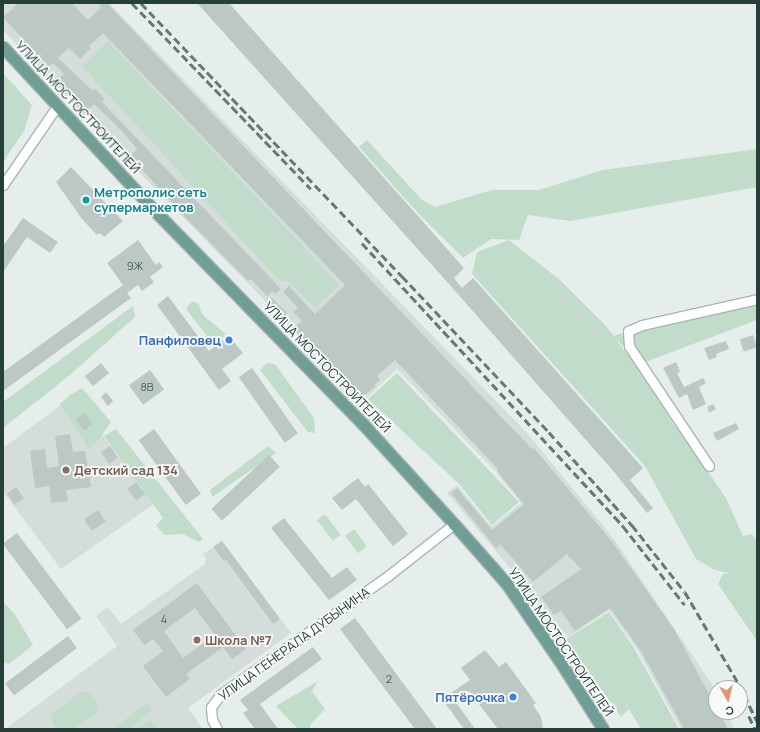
<!DOCTYPE html>
<meta charset="utf-8">
<style>
body{margin:0}
#map{position:relative;width:760px;height:732px;overflow:hidden;background:#e6eeeb;font-family:Manrope,sans-serif}
div>[style]{position:absolute}
.built>*{inset:0;background:#d5ddda}
.green>*{inset:0;background:#c2dccb;transform-origin:0 0}
.building>*{inset:0;background:#bcc8c4;transform-origin:0 0}
.roads{filter:drop-shadow(1px 0 #a9b6b2) drop-shadow(-1px 0 #a9b6b2) drop-shadow(0 1px #a9b6b2) drop-shadow(0 -1px #a9b6b2)}
.minor>*{height:9px;margin:-4.5px;padding:0 4.5px;transform-origin:4.5px;border-radius:4.5px;background:#fff}
.major>*{height:11px;margin:-5.5px;padding:0 5.5px;transform-origin:5.5px;border-radius:5.5px;background:#709e96}
.rail>*{height:2.5px;margin-top:-1.25px;transform-origin:0;background:repeating-linear-gradient(90deg,#627975 0 8px,transparent 0 12px)}
.dots>*{width:11px;height:11px;translate:-50% -50%;box-sizing:border-box;border:2px solid #f7faf9;border-radius:50%}
span{translate:-50% -50%;white-space:nowrap;text-align:center;line-height:1.15;-webkit-text-stroke:3.5px #f7faf9;paint-order:stroke}
.number-label{font-size:11px;color:#4c605c}
.number-label span{-webkit-text-stroke-width:0}
.street-label{font-size:13px;color:#273e3a}
.culture-label{font-size:13px;color:#0d838f;font-weight:700}
.left{translate:0 -50%;text-align:left}
.shop-label{font-size:13px;color:#366cbe;font-weight:700}
.right{translate:-100% -50%;text-align:right}
.education-label{font-size:13px;color:#785e54;font-weight:700}
.frame{position:absolute;inset:0;border:4px solid #273e3a;pointer-events:none}
.north{position:absolute;left:708px;top:680px;width:40px;height:40px;box-sizing:border-box;background:#f7faf9;border:1px solid #a4afad;border-radius:50%;rotate:172deg;font-size:11px;font-weight:700;line-height:16px;text-align:center;color:#273e3a}
.north::after{content:'';display:block;margin:auto;width:14px;height:18px;background:#e3956f;clip-path:polygon(50% 0,100% 100%,50% 72%,0 100%)}
</style>
<div id="map">
<div class="built">
<div style="clip-path:polygon(3px 3px,109px 3px,528px 434px,614px 539px,713px 686px,716px 692px,716px 712px,726px 712px,734px 729px,681px 729px,639px 652px,609px 610px,568px 637px,447px 493px,457px 485px,492px 527px,521px 503px,494px 470px,397px 369px,363px 401px,129px 162px,3px 30px)"></div>
<div style="clip-path:polygon(73px 396px,154px 504px,61px 569px,3px 492px,3px 448px)"></div>
<div style="clip-path:polygon(222px 541px,291px 633px,188px 708px,203px 729px,5px 729px,117px 646px,96px 616px,108px 607px,121px 624px,205px 564px,206px 559px,203px 554px)"></div>
</div>
<div class="green">
<div style="clip-path:polygon(108px 41px,340px 285px,315px 308px,288px 281px,280px 281px,82px 66px)"></div>
<div style="clip-path:polygon(3px 73px,32px 105px,24px 131px,3px 162px)"></div>
<div style="clip-path:polygon(367px 140px,422px 200px,435px 207px,492px 190px,539px 190px,603px 170px,757px 149px,757px 187px,570px 221px,528px 215px,519px 240px,491px 239px,463px 258px,418px 213px,359px 147px)"></div>
<div style="clip-path:polygon(509px 240px,560px 280px,604px 324px,614px 336px,633px 329px,757px 300px,757px 320px,640px 364px,614px 337px,652px 387px,673px 424px,689px 443px,727px 500px,743px 536px,752px 534px,757px 542px,757px 641px,718px 584px,723px 574px,729px 573px,715px 570px,696px 559px,645px 466px,472px 274px,477px 252px)"></div>
<div style="clip-path:polygon(192px 301px,199px 304px,201px 312px,206px 318px,226px 334px,214px 345px,186px 309px)"></div>
<div style="clip-path:polygon(133px 306px,135px 317px,70px 375px,3px 428px,3px 402px)"></div>
<div style="clip-path:polygon(267px 363px,275px 364px,314px 418px,315px 433px,308px 432px,260px 370px)"></div>
<div style="clip-path:polygon(397px 373px,519px 502px,492px 525px,460px 485px,368px 399px)"></div>
<div style="clip-path:polygon(82px 388px,111px 422px,98px 441px,88px 448px,60px 404px,70px 395px)"></div>
<div style="clip-path:polygon(116px 429px,203px 539px,199px 542px,183px 534px,164px 535px,156px 525px,163px 518px,104px 436px)"></div>
<div style="clip-path:polygon(268px 446px,276px 453px,212px 497px,210px 490px)"></div>
<div style="left:325px;top:514px;width:26px;height:10px;rotate:53deg"></div>
<div style="left:354px;top:529px;width:22px;height:11px;rotate:54deg"></div>
<div style="clip-path:polygon(3px 602px,14px 613px,33px 645px,9px 664px,3px 662px)"></div>
<div style="clip-path:polygon(609px 612px,634px 648px,679px 729px,641px 729px,629px 709px,621px 717px,566px 639px)"></div>
<div style="clip-path:polygon(318px 681px,312px 691px,325px 709px,311px 724px,310px 729px,298px 729px,276px 706px)"></div>
<div style="clip-path:polygon(80px 692px,88px 692px,97px 701px,98px 708px,96px 713px,74px 729px,57px 729px,52px 722px,52px 715px,55px 711px)"></div>
<div style="clip-path:polygon(147px 703px,152px 711px,128px 729px,112px 729px)"></div>
<div style="clip-path:polygon(150px 720px,157px 729px,137px 729px)"></div>
</div>
<div class="building">
<div style="clip-path:polygon(19px 3px,72px 3px,88px 20px,101px 8px,99px 6px,103px 3px,107px 3px,532px 449px,534px 448px,613px 543px,674px 629px,716px 707px,716px 712px,719px 712px,728px 729px,684px 729px,641px 651px,610px 608px,575px 631px,561px 611px,554px 615px,541px 597px,581px 569px,571px 558px,570px 559px,567px 554px,533px 582px,500px 544px,496px 548px,451px 493px,457px 488px,492px 530px,524px 504px,497px 471px,498px 469px,395px 360px,377px 376px,380px 380px,374px 385px,376px 386px,362px 397px,293px 329px,302px 321px,293px 312px,298px 308px,283px 292px,289px 286px,315px 314px,345px 285px,103px 33px,89px 46px,91px 48px,80px 59px,69px 48px,58px 58px,92px 90px,94px 88px,105px 99px,102px 102px,281px 289px,275px 294px,273px 291px,267px 296px,251px 279px,248px 281px,188px 220px,136px 163px,135px 164px,128px 158px,137px 149px,119px 128px,94px 104px,85px 113px,56px 83px,64px 74px,53px 63px,48px 67px,3px 17px)"></div>
<div style="clip-path:polygon(197px 3px,229px 3px,464px 268px,454px 278px,462px 288px,473px 278px,643px 468px,630px 480px,653px 508px,647px 513px,615px 473px,449px 284px)"></div>
<div style="clip-path:polygon(71px 167px,123px 221px,104px 237px,100px 233px,97px 235px,82px 219px,56px 182px)"></div>
<div style="clip-path:polygon(23px 218px,58px 242px,50px 253px,27px 237px,3px 272px,3px 246px)"></div>
<div style="clip-path:polygon(138px 240px,156px 265px,159px 262px,163px 267px,150px 277px,154px 282px,142px 291px,138px 285px,127px 293px,131px 298px,3px 391px,3px 372px,123px 285px,107px 263px)"></div>
<div style="clip-path:polygon(168px 296px,209px 351px,229px 336px,243px 353px,222px 369px,231px 381px,219px 390px,157px 305px)"></div>
<div style="clip-path:polygon(272px 298px,287px 313px,282px 317px,268px 302px)"></div>
<div style="left:753px;top:335px;width:13px;height:14px;rotate:72deg"></div>
<div style="clip-path:polygon(726px 341px,729px 349px,716px 354px,717px 357px,709px 360px,704px 348px)"></div>
<div style="clip-path:polygon(676px 362px,680px 372px,677px 373px,684px 387px,703px 378px,706px 383px,699px 387px,706px 404px,693px 410px,687px 394px,679px 398px,663px 368px)"></div>
<div style="left:101px;top:363px;width:13px;height:21px;rotate:51deg"></div>
<div style="left:252px;top:368px;width:80px;height:16px;rotate:55deg"></div>
<div style="left:150px;top:370px;width:24px;height:26px;rotate:54deg"></div>
<div style="clip-path:polygon(106px 392px,113px 401px,108px 406px,101px 397px)"></div>
<div style="clip-path:polygon(713px 404px,716px 409px,709px 413px,707px 407px)"></div>
<div style="left:85px;top:413px;width:14px;height:11px;rotate:56deg"></div>
<div style="clip-path:polygon(736px 423px,739px 429px,717px 441px,713px 433px)"></div>
<div style="left:154px;top:429px;width:80px;height:19px;rotate:54deg"></div>
<div style="clip-path:polygon(70px 434px,73px 452px,85px 451px,91px 487px,66px 490px,68px 501px,51px 503px,49px 486px,35px 488px,30px 451px,45px 449px,47px 468px,59px 466px,55px 436px)"></div>
<div style="left:110px;top:446px;width:14px;height:11px;rotate:56deg"></div>
<div style="left:269px;top:455px;width:16px;height:79px;rotate:47deg"></div>
<div style="clip-path:polygon(358px 478px,365px 487px,368px 484px,408px 534px,393px 546px,356px 499px,342px 510px,332px 498px)"></div>
<div style="left:136px;top:482px;width:15px;height:11px;rotate:53deg"></div>
<div style="left:16px;top:487px;width:14px;height:11px;rotate:56deg"></div>
<div style="left:98px;top:510px;width:14px;height:17px;rotate:56deg"></div>
<div style="clip-path:polygon(284px 518px,332px 578px,347px 567px,357px 580px,329px 600px,271px 528px)"></div>
<div style="left:17px;top:533px;width:107px;height:18px;rotate:53deg"></div>
<div style="clip-path:polygon(222px 541px,280px 619px,273px 624px,226px 560px,224px 561px,213px 547px)"></div>
<div style="clip-path:polygon(evenodd,197px 583px,246px 649px,232px 659px,223px 647px,186px 674px,190px 679px,166px 697px,143px 666px,163px 651px,153px 639px,144px 645px,133px 630px,197px 583px,195px 608px,215px 635px,183px 658px,164px 631px,195px 608px)"></div>
<div style="clip-path:polygon(355px 618px,437px 729px,415px 729px,340px 629px)"></div>
<div style="left:68px;top:636px;width:15px;height:79px;rotate:53deg"></div>
<div style="clip-path:polygon(313px 647px,322px 659px,260px 704px,278px 729px,255px 729px,243px 713px,248px 710px,240px 700px)"></div>
<div style="clip-path:polygon(485px 650px,499px 667px,506px 662px,536px 703px,533px 705px,541px 717px,543px 729px,498px 729px,469px 691px,455px 701px,475px 729px,464px 729px,442px 699px,470px 680px,461px 668px)"></div>
</div>
<div class="roads">
<div class="minor">
<div style="left:3px;top:185px;width:96px;rotate:-55.6deg"></div>
<div style="left:709px;top:466px;width:144px;rotate:-123.7deg"></div>
<div style="left:629px;top:346px;width:15px;rotate:-94deg"></div>
<div style="left:628px;top:331px;width:15px;rotate:-23deg"></div>
<div style="left:642px;top:325px;width:118px;rotate:-12.7deg"></div>
<div style="left:217px;top:729px;width:11px;rotate:-117deg"></div>
<div style="left:212px;top:719px;width:12px;rotate:-95deg"></div>
<div style="left:211px;top:707px;width:16px;rotate:-52deg"></div>
<div style="left:221px;top:694px;width:206px;rotate:-35.3deg"></div>
<div style="left:389px;top:575px;width:83px;rotate:-38.1deg"></div>
</div>
<div class="major">
<div style="left:3px;top:47px;width:222px;rotate:47.2deg"></div>
<div style="left:154px;top:210px;width:299px;rotate:45.7deg"></div>
<div style="left:363px;top:424px;width:135px;rotate:47.7deg"></div>
<div style="left:454px;top:524px;width:79px;rotate:48.6deg"></div>
<div style="left:506px;top:583px;width:93px;rotate:55.5deg"></div>
<div style="left:559px;top:660px;width:82px;rotate:57.5deg"></div>
</div>
</div>
<div class="rail">
<div style="left:132px;top:3px;width:258px;rotate:46.1deg"></div>
<div style="left:141px;top:3px;width:378px;rotate:46.3deg"></div>
<div style="left:402px;top:276px;width:214px;rotate:46.7deg"></div>
<div style="left:549px;top:432px;width:125px;rotate:48.3deg"></div>
<div style="left:632px;top:525px;width:85px;rotate:51.7deg"></div>
<div style="left:685px;top:592px;width:107px;rotate:59.6deg"></div>
<div style="left:739px;top:684px;width:41px;rotate:64.1deg"></div>
<div style="left:362px;top:243px;width:385px;rotate:47.3deg"></div>
<div style="left:623px;top:526px;width:100px;rotate:51.9deg"></div>
<div style="left:749px;top:716px;width:14px;rotate:65deg"></div>
</div>
<div class="dots">
<div style="left:86px;top:200px;background:#0f9aa8"></div>
<div style="left:229px;top:340px;background:#3f7fe0"></div>
<div style="left:66px;top:470px;background:#8d6e63"></div>
<div style="left:197px;top:640px;background:#8d6e63"></div>
<div style="left:513px;top:697px;background:#3f7fe0"></div>
</div>
<div class="number-label">
<span style="left:135px;top:266px">9Ж</span>
<span style="left:147px;top:387px">8В</span>
<span style="left:164px;top:619px">4</span>
<span style="left:389px;top:679px">2</span>
</div>
<div class="street-label">
<span style="left:78px;top:107px;rotate:47deg">УЛИЦА МОСТОСТРОИТЕЛЕЙ</span>
<span style="left:327px;top:367px;rotate:46deg">УЛИЦА МОСТОСТРОИТЕЛЕЙ</span>
<span style="left:561px;top:642px;rotate:56deg">УЛИЦА МОСТОСТРОИТЕЛЕЙ</span>
<span style="left:294px;top:644px;rotate:-36deg">УЛИЦА ГЕНЕРАЛА ДУБЫНИНА</span>
</div>
<div class="culture-label">
<span class="left" style="left:94px;top:200px">Метрополис cеть<br>супермаркетов</span>
</div>
<div class="shop-label">
<span class="right" style="left:221px;top:340px">Панфиловец</span>
<span class="right" style="left:505px;top:697px">Пятёрочка</span>
</div>
<div class="education-label">
<span class="left" style="left:74px;top:470px">Детский сад 134</span>
<span class="left" style="left:205px;top:640px">Школа №7</span>
</div>
<div class="frame"></div>
<div class="north">С</div>
</div>
